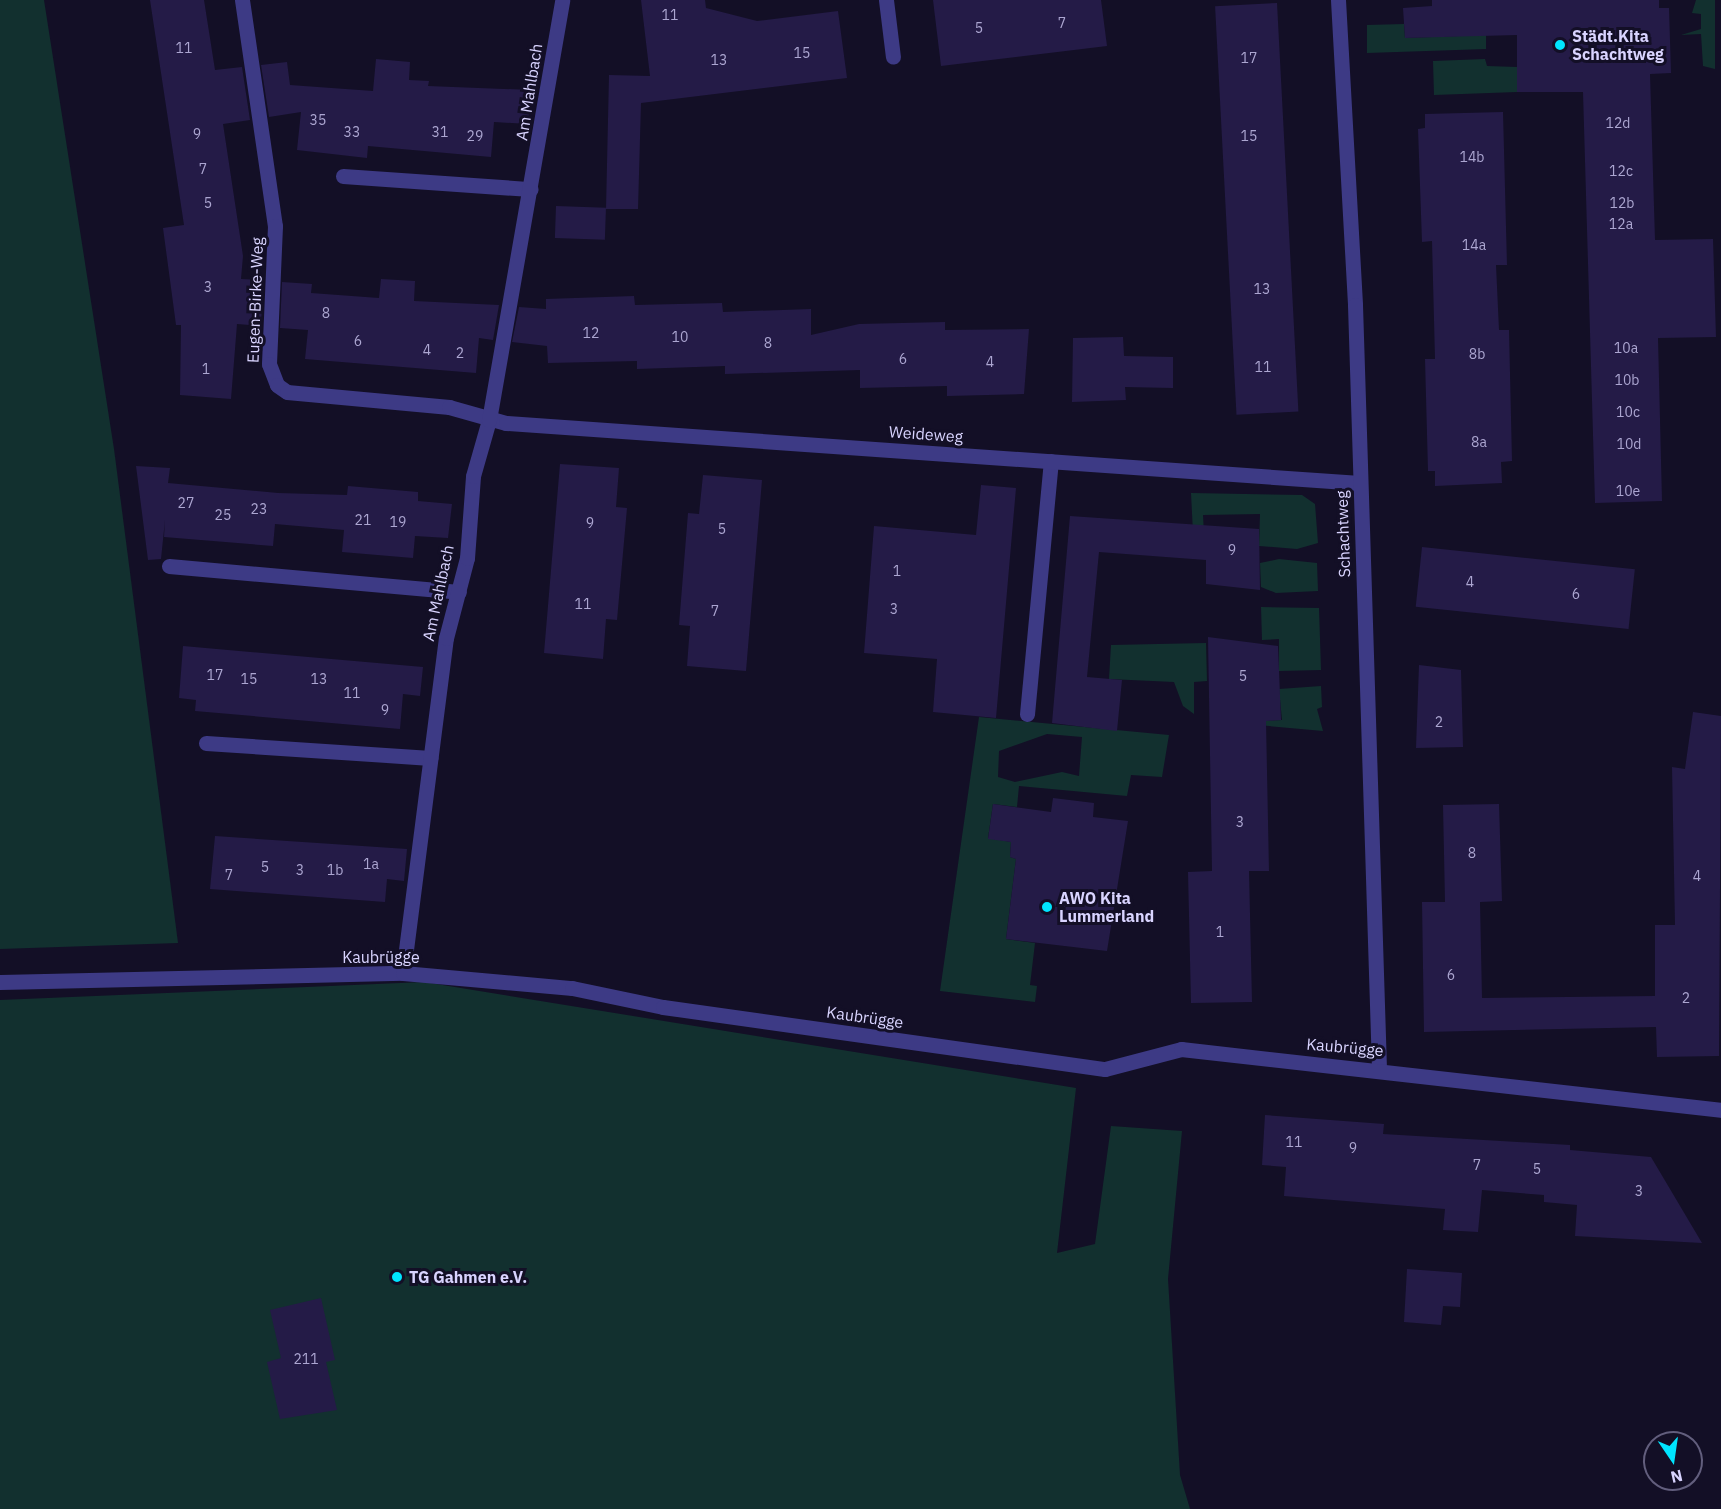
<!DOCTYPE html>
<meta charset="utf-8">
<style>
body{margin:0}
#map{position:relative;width:1721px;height:1509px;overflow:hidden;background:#130f26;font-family:"IBM Plex Sans",sans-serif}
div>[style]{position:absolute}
.green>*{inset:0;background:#12302f}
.building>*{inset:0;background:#241b47;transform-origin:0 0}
.lane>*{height:15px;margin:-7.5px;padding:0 7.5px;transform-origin:7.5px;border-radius:7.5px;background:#3d3a85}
.street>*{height:15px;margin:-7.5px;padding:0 7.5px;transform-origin:7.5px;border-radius:7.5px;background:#3d3a85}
.dots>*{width:16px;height:16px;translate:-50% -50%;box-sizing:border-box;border:3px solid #130f26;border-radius:50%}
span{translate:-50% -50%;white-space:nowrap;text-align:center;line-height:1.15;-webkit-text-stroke:6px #130f26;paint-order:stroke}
.number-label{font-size:14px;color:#aca6d1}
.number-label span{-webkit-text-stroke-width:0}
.poi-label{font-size:16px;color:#d9d4ff;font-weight:700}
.left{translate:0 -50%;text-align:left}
.street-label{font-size:16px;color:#d9d4ff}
.north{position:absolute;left:1643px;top:1431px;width:60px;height:60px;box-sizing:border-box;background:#130f26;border:2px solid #625e7d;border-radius:50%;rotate:167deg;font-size:16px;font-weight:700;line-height:24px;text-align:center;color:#d9d4ff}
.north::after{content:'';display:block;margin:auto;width:21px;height:27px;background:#00e5ff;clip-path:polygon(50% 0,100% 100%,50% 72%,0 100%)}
</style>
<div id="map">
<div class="green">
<div style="clip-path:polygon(0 0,44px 0,114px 449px,178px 943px,0 949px)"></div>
<div style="clip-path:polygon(1696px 0,1715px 0,1715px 69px,1703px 66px,1701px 34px,1681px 35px,1701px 29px,1701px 14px,1692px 13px)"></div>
<div style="clip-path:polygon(1404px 24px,1405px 38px,1486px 35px,1486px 49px,1367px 53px,1367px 25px)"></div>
<div style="clip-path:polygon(1485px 59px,1487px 66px,1517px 67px,1517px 92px,1434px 95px,1433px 61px)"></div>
<div style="clip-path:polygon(1191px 493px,1302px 495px,1315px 504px,1318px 543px,1297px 549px,1259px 546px,1260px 514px,1203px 515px,1205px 553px,1194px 553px)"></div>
<div style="clip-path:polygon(1279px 559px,1317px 563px,1318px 591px,1276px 593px,1261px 587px,1260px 563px)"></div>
<div style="clip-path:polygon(1261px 607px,1319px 608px,1321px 670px,1279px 671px,1279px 639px,1262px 640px)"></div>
<div style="clip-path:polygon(1206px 643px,1207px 681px,1194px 682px,1194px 714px,1183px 706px,1174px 682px,1109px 679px,1111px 645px)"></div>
<div style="clip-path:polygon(1321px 686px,1322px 707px,1317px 709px,1323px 731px,1225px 722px,1282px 720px,1279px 689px)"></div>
<div style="clip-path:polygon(evenodd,979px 717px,1169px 735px,1162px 777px,1131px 775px,1127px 796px,1019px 786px,1017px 807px,993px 804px,988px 838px,1011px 842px,1010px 857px,1016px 859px,1006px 939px,1035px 943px,1030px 985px,1037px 986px,1035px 1002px,940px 991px,979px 717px,1047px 734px,1082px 737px,1079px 776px,1062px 772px,1015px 782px,998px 777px,999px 751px,1047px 734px)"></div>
<div style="clip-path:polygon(424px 982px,1076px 1088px,1057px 1253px,1095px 1244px,1111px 1126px,1182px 1131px,1168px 1279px,1180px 1475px,1190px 1509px,0 1509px,0 1000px)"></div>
</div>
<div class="building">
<div style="clip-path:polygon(150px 0,204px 0,215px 70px,242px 67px,250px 120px,223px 124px,243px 256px,241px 279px,263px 280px,261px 326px,237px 324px,231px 399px,180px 395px,181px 325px,176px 325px,163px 228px,184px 225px)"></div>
<div style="clip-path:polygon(641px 0,705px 0,706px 8px,757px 21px,838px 11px,847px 78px,641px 103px,638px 209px,606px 209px,609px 75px,650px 76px)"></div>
<div style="clip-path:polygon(933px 0,1101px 0,1107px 46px,941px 66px)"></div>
<div style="clip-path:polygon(1432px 0,1659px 0,1659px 8px,1669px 8px,1671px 73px,1650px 74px,1655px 240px,1713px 239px,1716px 337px,1658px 338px,1662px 501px,1595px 503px,1583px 92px,1517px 92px,1517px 35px,1405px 38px,1403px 8px,1432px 6px)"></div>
<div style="left:1277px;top:3px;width:409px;height:62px;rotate:87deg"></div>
<div style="clip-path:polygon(376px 59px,410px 62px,409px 80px,429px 81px,428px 86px,531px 90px,528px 124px,494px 122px,491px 157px,368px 146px,367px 158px,297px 150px,301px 112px,269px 117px,261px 65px,287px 62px,290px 85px,373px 91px)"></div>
<div style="clip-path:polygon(1503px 112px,1507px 265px,1496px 265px,1499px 330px,1509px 330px,1512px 461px,1501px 462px,1502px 483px,1435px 486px,1435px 471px,1428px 471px,1425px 359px,1435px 359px,1432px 241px,1422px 242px,1418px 129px,1425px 128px,1425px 114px)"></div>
<div style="left:556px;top:206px;width:50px;height:32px;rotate:2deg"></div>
<div style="clip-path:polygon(381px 279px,415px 281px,414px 301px,499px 305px,493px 340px,479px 338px,476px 373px,305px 359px,308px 330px,280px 328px,282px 282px,312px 284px,311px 293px,379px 298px)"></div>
<div style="clip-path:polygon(634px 296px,635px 305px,722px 303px,723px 312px,811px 309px,811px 335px,859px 324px,945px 322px,945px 330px,1029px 329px,1024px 394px,947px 396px,947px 386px,860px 388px,860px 370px,725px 374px,725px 366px,637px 369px,637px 361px,548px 363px,547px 346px,512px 342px,519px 307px,546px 309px,546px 299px)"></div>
<div style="clip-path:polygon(1123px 337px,1124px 356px,1173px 357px,1173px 388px,1125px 387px,1126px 400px,1072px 402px,1073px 338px)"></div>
<div style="clip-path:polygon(560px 464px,619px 468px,616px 507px,627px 508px,617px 620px,606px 619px,603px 659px,544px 653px)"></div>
<div style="clip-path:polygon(136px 466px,170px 468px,168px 483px,278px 493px,347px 495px,348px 486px,418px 492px,418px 501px,452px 504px,448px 538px,415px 536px,413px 558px,342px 552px,344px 530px,275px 524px,273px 546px,164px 537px,165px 520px,161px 559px,148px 560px)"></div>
<div style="clip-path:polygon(703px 475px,762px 480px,746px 671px,687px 666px,690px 626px,679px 625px,688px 513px,699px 514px)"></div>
<div style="clip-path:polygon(981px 485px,1016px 488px,996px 718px,933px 712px,937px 659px,864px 653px,874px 526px,976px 535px)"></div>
<div style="clip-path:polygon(1070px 516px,1259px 529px,1260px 590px,1206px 584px,1206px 560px,1099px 552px,1087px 677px,1122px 680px,1117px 731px,1052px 723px)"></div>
<div style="left:1422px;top:547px;width:214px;height:60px;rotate:6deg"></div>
<div style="clip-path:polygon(1208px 637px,1278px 646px,1281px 720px,1266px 721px,1269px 871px,1249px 871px,1252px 1002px,1191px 1003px,1188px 872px,1212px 871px)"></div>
<div style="clip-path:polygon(183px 646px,423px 667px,420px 696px,403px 694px,400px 729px,195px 711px,196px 700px,179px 698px)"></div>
<div style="clip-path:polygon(1419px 665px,1461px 670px,1463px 747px,1416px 748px)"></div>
<div style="clip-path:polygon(1693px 712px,1721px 716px,1719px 1056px,1657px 1057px,1656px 1027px,1424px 1032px,1422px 902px,1445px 902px,1443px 805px,1499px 804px,1502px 901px,1480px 902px,1482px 998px,1655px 996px,1655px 925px,1675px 925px,1672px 767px,1685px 769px)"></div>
<div style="clip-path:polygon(1053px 798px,1094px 803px,1093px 817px,1128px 821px,1107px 951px,1006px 939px,1016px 859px,1010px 857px,1011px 842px,988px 839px,993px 804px,1051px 812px)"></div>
<div style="clip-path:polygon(215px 836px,407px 849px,404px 881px,387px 879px,385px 902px,210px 889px)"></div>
<div style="clip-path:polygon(1265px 1115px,1384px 1124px,1383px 1134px,1570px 1145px,1570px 1150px,1651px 1157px,1702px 1243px,1575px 1236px,1577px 1205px,1544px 1202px,1544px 1195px,1482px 1190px,1478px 1232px,1443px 1230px,1445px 1209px,1284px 1196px,1286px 1167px,1262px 1165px)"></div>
<div style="clip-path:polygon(1407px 1269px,1462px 1273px,1460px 1307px,1443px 1306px,1441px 1325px,1404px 1322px)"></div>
<div style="clip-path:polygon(321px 1298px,335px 1360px,326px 1362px,337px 1410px,280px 1419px,267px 1362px,281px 1358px,270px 1310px)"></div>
</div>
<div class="lane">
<div style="left:886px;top:0;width:57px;rotate:83deg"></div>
<div style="left:169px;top:566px;width:291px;rotate:5.1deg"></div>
<div style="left:1027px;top:714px;width:254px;rotate:-84.6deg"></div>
<div style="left:206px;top:743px;width:225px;rotate:3.8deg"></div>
</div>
<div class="street">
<div style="left:242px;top:0;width:228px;rotate:81.7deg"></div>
<div style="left:275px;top:226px;width:138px;rotate:92.5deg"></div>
<div style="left:269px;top:364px;width:22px;rotate:69deg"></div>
<div style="left:277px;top:385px;width:12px;rotate:35deg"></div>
<div style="left:287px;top:392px;width:163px;rotate:5.3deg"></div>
<div style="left:449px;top:407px;width:59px;rotate:15.7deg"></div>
<div style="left:506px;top:423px;width:856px;rotate:4.02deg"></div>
<div style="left:1338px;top:0;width:305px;rotate:86.8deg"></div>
<div style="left:1355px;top:305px;width:763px;rotate:88.2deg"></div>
<div style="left:343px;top:176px;width:188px;rotate:4deg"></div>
<div style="left:403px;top:973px;width:338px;rotate:-82.7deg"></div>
<div style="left:446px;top:638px;width:83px;rotate:-75.3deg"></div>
<div style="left:467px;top:558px;width:82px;rotate:-85.8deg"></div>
<div style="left:473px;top:476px;width:58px;rotate:-74.1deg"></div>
<div style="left:489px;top:420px;width:426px;rotate:-80.1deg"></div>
<div style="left:0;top:982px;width:403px;rotate:-1.3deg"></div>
<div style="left:403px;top:973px;width:170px;rotate:5.1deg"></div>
<div style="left:572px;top:988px;width:93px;rotate:11.8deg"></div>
<div style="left:663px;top:1007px;width:446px;rotate:8deg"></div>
<div style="left:1105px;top:1069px;width:79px;rotate:-14.7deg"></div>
<div style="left:1181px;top:1049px;width:543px;rotate:6.44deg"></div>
</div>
<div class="dots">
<div style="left:1560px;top:45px;background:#00e5ff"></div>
<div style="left:1047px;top:907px;background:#00e5ff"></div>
<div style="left:397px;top:1277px;background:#00e5ff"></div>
</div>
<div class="number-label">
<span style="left:670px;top:15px">11</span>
<span style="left:1062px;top:23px">7</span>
<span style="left:979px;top:28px">5</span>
<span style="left:184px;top:48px">11</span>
<span style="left:802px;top:53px">15</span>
<span style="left:1249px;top:58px">17</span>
<span style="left:719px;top:60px">13</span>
<span style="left:318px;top:120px">35</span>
<span style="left:1618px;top:123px">12d</span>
<span style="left:352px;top:132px">33</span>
<span style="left:440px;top:132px">31</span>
<span style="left:197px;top:134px">9</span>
<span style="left:475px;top:136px">29</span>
<span style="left:1249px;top:136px">15</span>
<span style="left:1472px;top:157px">14b</span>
<span style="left:203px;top:169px">7</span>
<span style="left:1621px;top:171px">12c</span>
<span style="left:208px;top:203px">5</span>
<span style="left:1622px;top:203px">12b</span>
<span style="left:1621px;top:224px">12a</span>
<span style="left:1474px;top:245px">14a</span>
<span style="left:208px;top:287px">3</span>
<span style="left:1262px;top:289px">13</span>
<span style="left:326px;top:313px">8</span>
<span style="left:591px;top:333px">12</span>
<span style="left:680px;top:337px">10</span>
<span style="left:358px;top:341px">6</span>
<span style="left:768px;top:343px">8</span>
<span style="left:1626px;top:348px">10a</span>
<span style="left:427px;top:350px">4</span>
<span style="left:460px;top:353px">2</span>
<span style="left:1477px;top:354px">8b</span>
<span style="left:903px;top:359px">6</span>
<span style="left:990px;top:362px">4</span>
<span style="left:1263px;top:367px">11</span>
<span style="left:206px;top:369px">1</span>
<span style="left:1627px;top:380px">10b</span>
<span style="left:1628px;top:412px">10c</span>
<span style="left:1479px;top:442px">8a</span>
<span style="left:1629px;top:444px">10d</span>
<span style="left:1628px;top:491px">10e</span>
<span style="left:186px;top:503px">27</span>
<span style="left:259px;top:509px">23</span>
<span style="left:223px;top:515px">25</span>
<span style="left:363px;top:520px">21</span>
<span style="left:398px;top:522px">19</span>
<span style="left:590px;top:523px">9</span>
<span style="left:722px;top:529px">5</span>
<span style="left:1232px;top:550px">9</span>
<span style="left:897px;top:571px">1</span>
<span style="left:1470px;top:582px">4</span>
<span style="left:1576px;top:594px">6</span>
<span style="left:583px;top:604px">11</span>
<span style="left:894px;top:609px">3</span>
<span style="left:715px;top:611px">7</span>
<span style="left:215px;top:675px">17</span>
<span style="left:1243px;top:676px">5</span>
<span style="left:249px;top:679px">15</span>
<span style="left:319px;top:679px">13</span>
<span style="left:352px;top:693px">11</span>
<span style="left:385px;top:710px">9</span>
<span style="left:1439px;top:722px">2</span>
<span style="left:1240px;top:822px">3</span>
<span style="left:1472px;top:853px">8</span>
<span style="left:371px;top:864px">1a</span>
<span style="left:265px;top:867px">5</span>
<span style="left:300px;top:870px">3</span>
<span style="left:335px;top:870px">1b</span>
<span style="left:229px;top:875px">7</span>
<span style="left:1697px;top:876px">4</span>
<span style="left:1220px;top:932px">1</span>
<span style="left:1451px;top:975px">6</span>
<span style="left:1686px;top:998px">2</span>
<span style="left:1294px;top:1142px">11</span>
<span style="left:1353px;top:1148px">9</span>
<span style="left:1477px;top:1165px">7</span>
<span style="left:1537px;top:1169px">5</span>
<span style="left:1639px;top:1191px">3</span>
<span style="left:306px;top:1359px">211</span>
</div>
<div class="poi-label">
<span class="left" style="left:1572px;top:45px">Städt.Kita<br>Schachtweg</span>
<span class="left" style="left:1059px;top:907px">AWO Kita<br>Lummerland</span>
<span class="left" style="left:409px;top:1277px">TG Gahmen e.V.</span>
</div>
<div class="street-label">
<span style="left:529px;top:92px;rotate:-81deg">Am Mahlbach</span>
<span style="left:255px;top:300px;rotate:-88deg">Eugen-Birke-Weg</span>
<span style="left:926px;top:434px;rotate:4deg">Weideweg</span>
<span style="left:1343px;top:534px;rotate:-92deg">Schachtweg</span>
<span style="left:438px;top:593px;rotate:-78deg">Am Mahlbach</span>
<span style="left:381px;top:957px">Kaubrügge</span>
<span style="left:865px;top:1017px;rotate:8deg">Kaubrügge</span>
<span style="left:1345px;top:1047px;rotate:5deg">Kaubrügge</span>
</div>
<div class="north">N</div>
</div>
